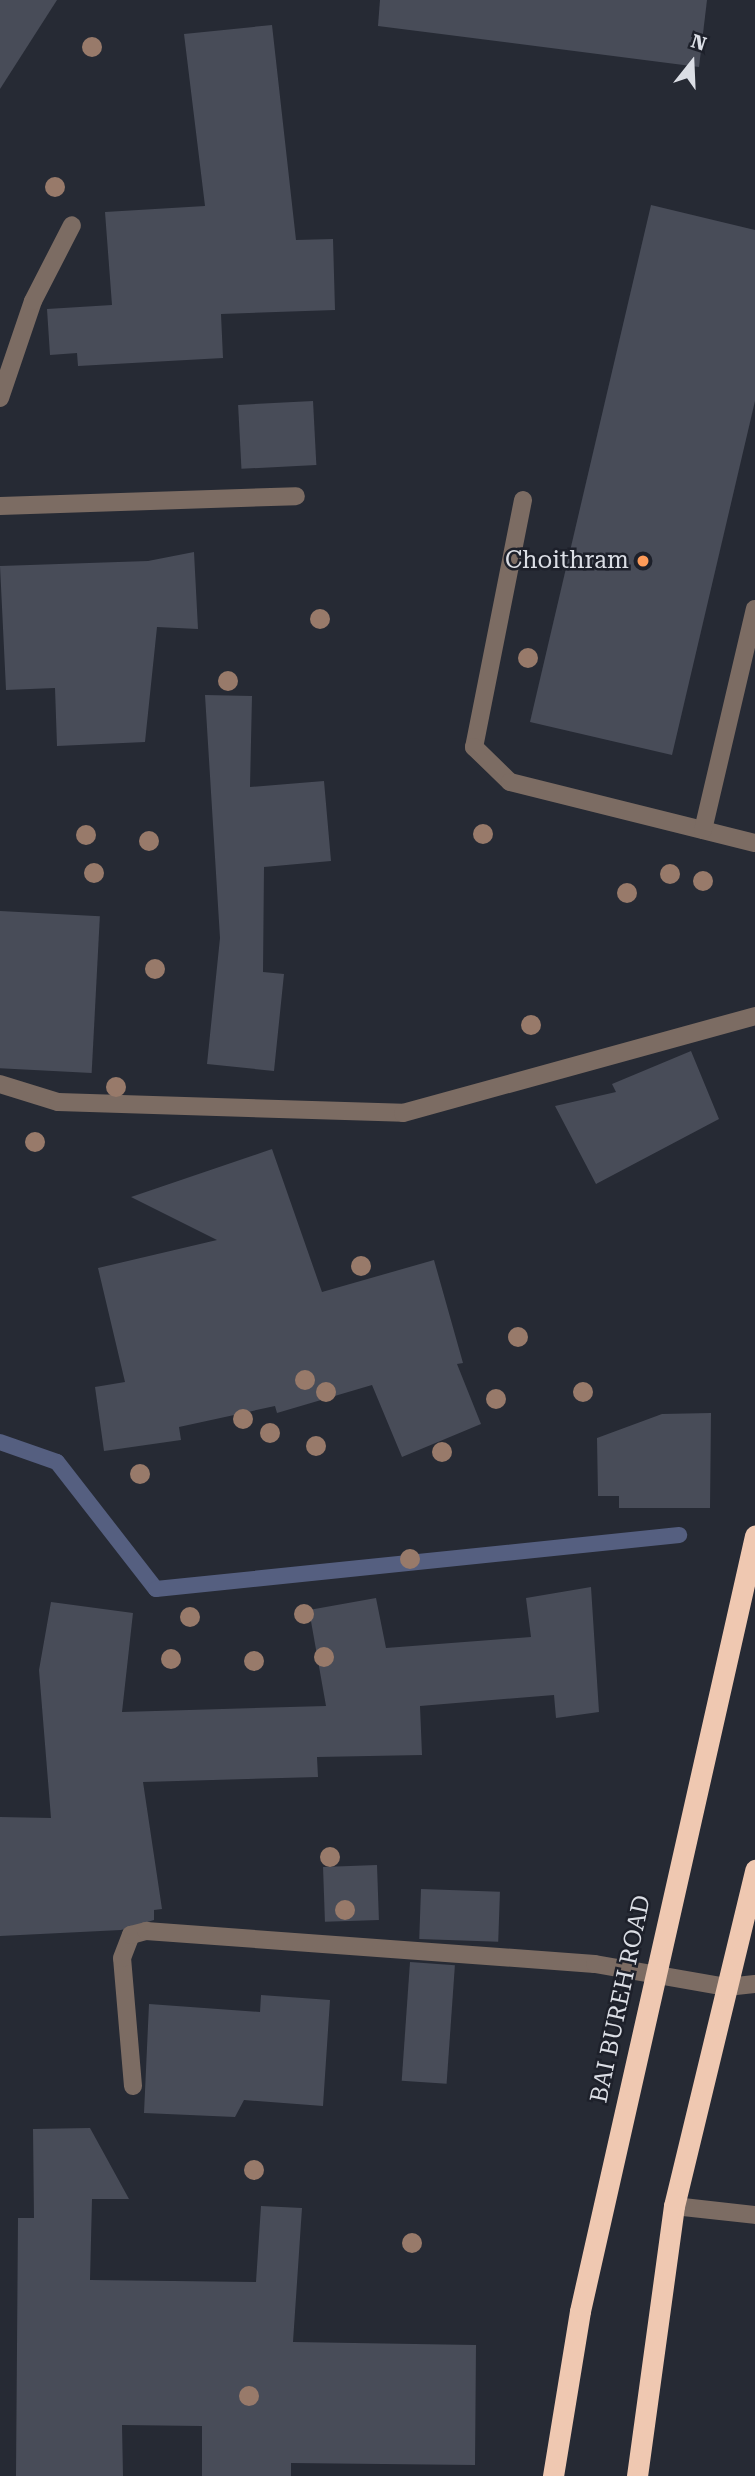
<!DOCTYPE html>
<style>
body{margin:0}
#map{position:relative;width:755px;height:2476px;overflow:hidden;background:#262a34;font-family:"Roboto Serif",serif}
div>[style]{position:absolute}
.stream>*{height:16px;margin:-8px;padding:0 8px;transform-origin:8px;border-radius:8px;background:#555f80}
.building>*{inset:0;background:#484c58;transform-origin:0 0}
.minor>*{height:18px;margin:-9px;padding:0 9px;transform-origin:9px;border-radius:9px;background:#7c6c63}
.highway>*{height:21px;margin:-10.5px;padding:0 10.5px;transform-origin:10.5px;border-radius:10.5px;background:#efc8b1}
.trees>*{width:20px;height:20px;margin:-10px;border-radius:50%;background:#987a6a}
.dots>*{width:19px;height:19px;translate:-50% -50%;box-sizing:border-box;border:4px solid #1d202a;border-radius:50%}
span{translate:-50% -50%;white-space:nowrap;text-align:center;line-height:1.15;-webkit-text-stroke:5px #1d202a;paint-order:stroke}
.poi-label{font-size:24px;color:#dbdee5}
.right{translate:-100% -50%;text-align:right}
.street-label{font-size:24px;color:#dbdee5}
.north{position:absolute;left:657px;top:28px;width:70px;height:70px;-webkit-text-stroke:5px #1d202a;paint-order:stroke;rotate:18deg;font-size:19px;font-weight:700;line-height:28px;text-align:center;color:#dbdee5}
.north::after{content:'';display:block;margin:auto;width:24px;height:32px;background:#dbdee5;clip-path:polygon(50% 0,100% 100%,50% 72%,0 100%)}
</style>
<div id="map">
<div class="stream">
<div style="left:0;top:1442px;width:60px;rotate:19.3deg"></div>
<div style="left:57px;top:1462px;width:161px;rotate:52.1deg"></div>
<div style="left:156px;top:1589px;width:526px;rotate:-5.89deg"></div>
</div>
<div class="building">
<div style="clip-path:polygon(0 0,57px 0,0 89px)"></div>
<div style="clip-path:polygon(380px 0,707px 0,699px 67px,378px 26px)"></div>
<div style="clip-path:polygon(272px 25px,296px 240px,333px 239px,335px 310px,221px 314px,223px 358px,78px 366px,77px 353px,50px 355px,47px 309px,112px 305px,105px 212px,205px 206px,184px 34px)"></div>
<div style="clip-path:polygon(651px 205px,755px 230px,755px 401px,672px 755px,530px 722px)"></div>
<div style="left:313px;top:401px;width:64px;height:75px;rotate:87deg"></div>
<div style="clip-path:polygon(194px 552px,198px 629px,157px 627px,145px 742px,57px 746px,55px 688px,6px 690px,0 566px,148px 561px)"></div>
<div style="clip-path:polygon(205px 695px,252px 696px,250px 787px,324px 781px,331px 861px,264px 867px,263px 972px,284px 974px,274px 1071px,207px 1064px,220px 938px)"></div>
<div style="left:0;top:911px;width:100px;height:157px;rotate:3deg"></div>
<div style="clip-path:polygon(691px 1051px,719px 1119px,596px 1184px,555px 1106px,616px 1092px,612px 1084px)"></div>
<div style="clip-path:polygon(272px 1149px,322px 1292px,434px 1260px,463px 1363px,457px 1364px,481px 1424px,402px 1457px,372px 1385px,277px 1413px,275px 1406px,179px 1427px,181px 1440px,104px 1451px,95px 1387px,125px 1382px,98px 1268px,217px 1240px,131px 1197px)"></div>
<div style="clip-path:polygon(711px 1413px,710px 1508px,619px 1508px,619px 1496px,598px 1496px,597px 1438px,662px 1414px)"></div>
<div style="clip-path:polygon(591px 1587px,599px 1712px,556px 1718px,554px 1695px,420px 1706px,422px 1755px,317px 1757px,318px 1777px,143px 1782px,162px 1909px,154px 1910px,154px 1920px,121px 1930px,0 1936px,0 1817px,51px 1818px,39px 1670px,51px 1602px,133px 1613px,122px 1712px,326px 1706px,309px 1610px,376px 1598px,386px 1648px,531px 1637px,526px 1598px)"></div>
<div style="left:377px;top:1865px;width:55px;height:54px;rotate:88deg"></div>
<div style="left:421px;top:1889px;width:79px;height:50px;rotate:2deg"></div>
<div style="left:410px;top:1962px;width:45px;height:119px;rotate:4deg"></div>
<div style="clip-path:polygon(261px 1995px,330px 2000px,323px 2106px,244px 2100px,235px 2117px,144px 2113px,149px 2004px,260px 2012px)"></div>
<div style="clip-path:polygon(90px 2128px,129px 2199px,92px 2199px,90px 2280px,256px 2282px,261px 2206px,302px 2208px,293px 2342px,476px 2345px,475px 2465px,291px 2463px,291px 2476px,202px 2476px,202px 2426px,122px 2425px,123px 2476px,16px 2476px,18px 2218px,34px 2218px,33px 2129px)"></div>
</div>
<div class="minor">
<div style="left:0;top:398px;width:102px;rotate:-71.2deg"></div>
<div style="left:33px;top:301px;width:85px;rotate:-62.8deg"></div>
<div style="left:523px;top:500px;width:252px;rotate:101.2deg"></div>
<div style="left:474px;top:747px;width:50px;rotate:44.2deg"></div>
<div style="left:510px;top:782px;width:252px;rotate:14deg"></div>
<div style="left:0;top:506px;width:296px;rotate:-1.9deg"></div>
<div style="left:703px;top:830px;width:227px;rotate:-76.8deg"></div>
<div style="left:0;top:1084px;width:61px;rotate:17.2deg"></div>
<div style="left:58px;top:1102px;width:345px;rotate:1.8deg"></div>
<div style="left:403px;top:1113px;width:365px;rotate:-15.4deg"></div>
<div style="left:133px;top:2086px;width:128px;rotate:-94.9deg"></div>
<div style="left:122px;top:1958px;width:25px;rotate:-69deg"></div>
<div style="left:131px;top:1935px;width:16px;rotate:-15deg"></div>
<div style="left:146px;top:1931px;width:450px;rotate:4.2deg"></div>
<div style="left:595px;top:1964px;width:134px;rotate:9.9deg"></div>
<div style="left:727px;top:1987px;width:28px;rotate:-6deg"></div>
<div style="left:674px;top:2206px;width:81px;rotate:6.3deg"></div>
</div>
<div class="highway">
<div style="left:553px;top:2476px;width:167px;rotate:-80.7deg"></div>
<div style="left:580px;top:2311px;width:795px;rotate:-77.28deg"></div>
<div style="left:637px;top:2476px;width:273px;rotate:-82.2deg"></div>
<div style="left:674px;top:2206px;width:346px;rotate:-76.4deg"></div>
</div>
<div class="trees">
<div style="left:92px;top:47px"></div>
<div style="left:55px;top:187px"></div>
<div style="left:320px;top:619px"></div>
<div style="left:528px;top:658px"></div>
<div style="left:228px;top:681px"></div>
<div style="left:483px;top:834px"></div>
<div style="left:86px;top:835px"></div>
<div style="left:149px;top:841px"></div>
<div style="left:94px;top:873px"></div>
<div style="left:670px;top:874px"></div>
<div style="left:703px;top:881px"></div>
<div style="left:627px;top:893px"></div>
<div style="left:155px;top:969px"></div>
<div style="left:531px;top:1025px"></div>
<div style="left:116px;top:1087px"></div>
<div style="left:35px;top:1142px"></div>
<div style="left:361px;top:1266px"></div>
<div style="left:518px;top:1337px"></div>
<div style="left:305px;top:1380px"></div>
<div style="left:326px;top:1392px"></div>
<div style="left:583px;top:1392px"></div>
<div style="left:496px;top:1399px"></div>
<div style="left:243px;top:1419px"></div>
<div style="left:270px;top:1433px"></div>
<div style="left:316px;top:1446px"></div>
<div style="left:442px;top:1452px"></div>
<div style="left:140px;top:1474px"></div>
<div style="left:410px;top:1559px"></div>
<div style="left:304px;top:1614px"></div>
<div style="left:190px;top:1617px"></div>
<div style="left:324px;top:1657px"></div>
<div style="left:171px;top:1659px"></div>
<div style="left:254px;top:1661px"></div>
<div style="left:330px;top:1857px"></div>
<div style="left:345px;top:1910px"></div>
<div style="left:254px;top:2170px"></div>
<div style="left:412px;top:2243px"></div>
<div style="left:249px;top:2396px"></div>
</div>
<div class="dots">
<div style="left:643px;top:561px;background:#fe9b59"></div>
</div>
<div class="poi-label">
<span class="right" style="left:629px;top:561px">Choithram</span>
</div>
<div class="street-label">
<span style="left:621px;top:1999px;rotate:-78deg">BAI BUREH ROAD</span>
</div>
<div class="north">N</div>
</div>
